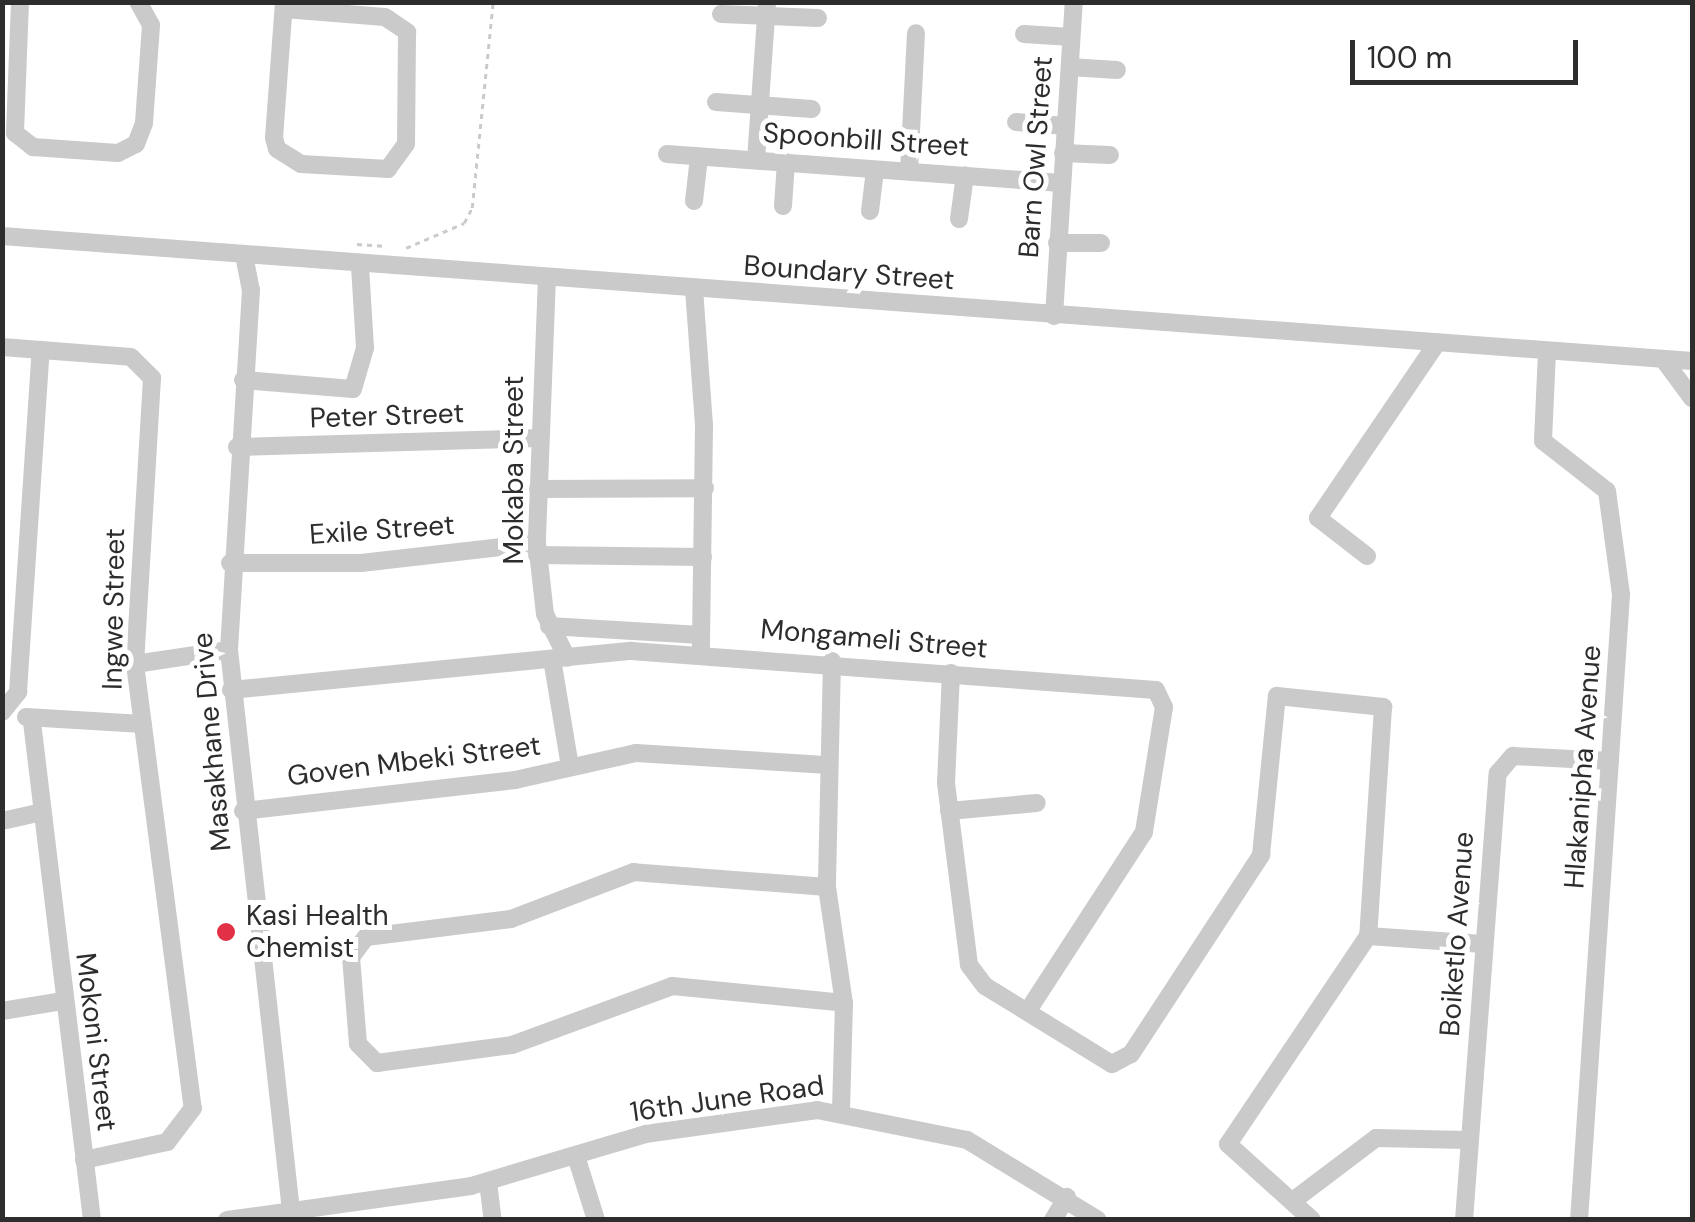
<!DOCTYPE html>
<style>
body{margin:0}
#map{position:relative;width:1695px;height:1222px;overflow:hidden;background:#fff;font-family:"DM Sans",sans-serif}
div>[style]{position:absolute}
.path>*{height:2.5px;margin-top:-1.25px;transform-origin:0;background:repeating-linear-gradient(90deg,#cacaca 0 5px,transparent 0 10px)}
.minor>*{height:18px;margin:-9px;padding:0 9px;transform-origin:9px;border-radius:9px;background:#cacaca}
.dots>*{width:28px;height:28px;translate:-50% -50%;box-sizing:border-box;border:5px solid #fff;border-radius:50%}
span{translate:-50% -50%;white-space:nowrap;text-align:center;line-height:1.15;-webkit-text-stroke:10px #fff;paint-order:stroke}
.street-label{font-size:28px;color:#2d2d2d}
.poi-label{font-size:28px;color:#2d2d2d}
.left{translate:0 -50%;text-align:left}
.frame{position:absolute;inset:0;border:5px solid #2d2d2d;pointer-events:none}
.scale{position:absolute;left:1350px;top:40px;width:228px;height:45px;box-sizing:border-box;border:5px solid #2d2d2d;border-top:0;padding-left:12px;font-size:30px;line-height:35px;white-space:nowrap;color:#2d2d2d;-webkit-text-stroke:8px #fff;paint-order:stroke}
</style>
<div id="map">
<div class="path">
<div style="left:357px;top:244px;width:26px;rotate:4deg"></div>
<div style="left:406px;top:248px;width:63px;rotate:-23.3deg"></div>
<div style="left:464px;top:223px;width:17px;rotate:-62deg"></div>
<div style="left:472px;top:208px;width:207px;rotate:-84.2deg"></div>
</div>
<div class="minor">
<div style="left:20px;top:2px;width:131px;rotate:92.2deg"></div>
<div style="left:15px;top:133px;width:23px;rotate:38deg"></div>
<div style="left:33px;top:147px;width:85px;rotate:4deg"></div>
<div style="left:118px;top:153px;width:20px;rotate:-27deg"></div>
<div style="left:136px;top:144px;width:22px;rotate:-69deg"></div>
<div style="left:144px;top:123px;width:98px;rotate:-85.9deg"></div>
<div style="left:151px;top:25px;width:26px;rotate:-119deg"></div>
<div style="left:284px;top:9px;width:101px;rotate:4.5deg"></div>
<div style="left:385px;top:17px;width:27px;rotate:34deg"></div>
<div style="left:407px;top:32px;width:112px;rotate:90.5deg"></div>
<div style="left:406px;top:144px;width:31px;rotate:126deg"></div>
<div style="left:388px;top:169px;width:87px;rotate:-176.7deg"></div>
<div style="left:301px;top:164px;width:28px;rotate:-148deg"></div>
<div style="left:277px;top:149px;width:11px;rotate:-105deg"></div>
<div style="left:274px;top:138px;width:136px;rotate:-85.8deg"></div>
<div style="left:721px;top:14px;width:97px;rotate:2.4deg"></div>
<div style="left:1024px;top:34px;width:47px;rotate:3.7deg"></div>
<div style="left:1070px;top:67px;width:47px;rotate:3.7deg"></div>
<div style="left:716px;top:102px;width:96px;rotate:4.2deg"></div>
<div style="left:1016px;top:122px;width:50px;rotate:4.6deg"></div>
<div style="left:1063px;top:153px;width:47px;rotate:2.4deg"></div>
<div style="left:667px;top:154px;width:395px;rotate:4.2deg"></div>
<div style="left:756px;top:160px;width:158px;rotate:-86deg"></div>
<div style="left:909px;top:171px;width:138px;rotate:-87.1deg"></div>
<div style="left:694px;top:201px;width:44px;rotate:-83.5deg"></div>
<div style="left:783px;top:206px;width:44px;rotate:-86.1deg"></div>
<div style="left:870px;top:211px;width:41px;rotate:-83deg"></div>
<div style="left:959px;top:219px;width:44px;rotate:-82.2deg"></div>
<div style="left:2px;top:236px;width:1695px;rotate:4.23deg"></div>
<div style="left:1057px;top:243px;width:44px"></div>
<div style="left:245px;top:260px;width:31px;rotate:79deg"></div>
<div style="left:251px;top:290px;width:361px;rotate:93.5deg"></div>
<div style="left:229px;top:650px;width:573px;rotate:83.69deg"></div>
<div style="left:547px;top:277px;width:266px;rotate:92.2deg"></div>
<div style="left:537px;top:543px;width:71px;rotate:83.6deg"></div>
<div style="left:545px;top:614px;width:49px;rotate:63.4deg"></div>
<div style="left:694px;top:289px;width:137px;rotate:85.8deg"></div>
<div style="left:704px;top:426px;width:227px;rotate:90.8deg"></div>
<div style="left:1054px;top:316px;width:315px;rotate:-86.4deg"></div>
<div style="left:2px;top:347px;width:129px;rotate:4.4deg"></div>
<div style="left:131px;top:357px;width:30px;rotate:45deg"></div>
<div style="left:152px;top:378px;width:287px;rotate:93.4deg"></div>
<div style="left:135px;top:664px;width:448px;rotate:82.6deg"></div>
<div style="left:193px;top:1108px;width:43px;rotate:127.4deg"></div>
<div style="left:167px;top:1142px;width:85px;rotate:167.8deg"></div>
<div style="left:1547px;top:352px;width:89px;rotate:92.6deg"></div>
<div style="left:1543px;top:441px;width:81px;rotate:38deg"></div>
<div style="left:1607px;top:491px;width:105px;rotate:82.3deg"></div>
<div style="left:1621px;top:595px;width:626px;rotate:93.84deg"></div>
<div style="left:1663px;top:359px;width:49px;rotate:53.4deg"></div>
<div style="left:243px;top:380px;width:110px;rotate:4.7deg"></div>
<div style="left:353px;top:389px;width:43px;rotate:-73.7deg"></div>
<div style="left:365px;top:348px;width:82px;rotate:-93.5deg"></div>
<div style="left:237px;top:447px;width:302px;rotate:-1.7deg"></div>
<div style="left:538px;top:489px;width:167px;rotate:-0.3deg"></div>
<div style="left:537px;top:555px;width:166px;rotate:0.7deg"></div>
<div style="left:1367px;top:556px;width:62px;rotate:-142.2deg"></div>
<div style="left:1318px;top:518px;width:212px;rotate:-55.8deg"></div>
<div style="left:230px;top:563px;width:131px"></div>
<div style="left:361px;top:563px;width:177px;rotate:-6.5deg"></div>
<div style="left:549px;top:626px;width:152px;rotate:3.4deg"></div>
<div style="left:552px;top:659px;width:109px;rotate:80.5deg"></div>
<div style="left:832px;top:661px;width:226px;rotate:91.3deg"></div>
<div style="left:827px;top:887px;width:117px;rotate:81.7deg"></div>
<div style="left:844px;top:1003px;width:107px;rotate:91.6deg"></div>
<div style="left:135px;top:664px;width:95px;rotate:-8.5deg"></div>
<div style="left:951px;top:673px;width:110px;rotate:92.6deg"></div>
<div style="left:946px;top:783px;width:183px;rotate:82.8deg"></div>
<div style="left:969px;top:965px;width:26px;rotate:53deg"></div>
<div style="left:985px;top:986px;width:149px;rotate:31.6deg"></div>
<div style="left:1112px;top:1064px;width:21px;rotate:-28deg"></div>
<div style="left:1131px;top:1054px;width:238px;rotate:-56.8deg"></div>
<div style="left:1261px;top:855px;width:160px;rotate:-84.3deg"></div>
<div style="left:1277px;top:696px;width:107px;rotate:5.9deg"></div>
<div style="left:1383px;top:707px;width:229px;rotate:93.7deg"></div>
<div style="left:1368px;top:936px;width:251px;rotate:123.9deg"></div>
<div style="left:1228px;top:1144px;width:113px;rotate:42.1deg"></div>
<div style="left:231px;top:690px;width:402px;rotate:-5.6deg"></div>
<div style="left:631px;top:651px;width:526px;rotate:4.25deg"></div>
<div style="left:1156px;top:690px;width:19px;rotate:65deg"></div>
<div style="left:1164px;top:707px;width:127px;rotate:99.1deg"></div>
<div style="left:1144px;top:832px;width:211px;rotate:123deg"></div>
<div style="left:2px;top:712px;width:26px;rotate:-51deg"></div>
<div style="left:18px;top:692px;width:343px;rotate:-86.2deg"></div>
<div style="left:26px;top:717px;width:117px;rotate:3.4deg"></div>
<div style="left:32px;top:722px;width:502px;rotate:83.13deg"></div>
<div style="left:243px;top:811px;width:274px;rotate:-6.5deg"></div>
<div style="left:515px;top:780px;width:124px;rotate:-12.6deg"></div>
<div style="left:636px;top:753px;width:193px;rotate:3.6deg"></div>
<div style="left:949px;top:811px;width:88px;rotate:-5.2deg"></div>
<div style="left:2px;top:821px;width:41px;rotate:-12.7deg"></div>
<div style="left:827px;top:887px;width:194px;rotate:-175.6deg"></div>
<div style="left:634px;top:872px;width:132px;rotate:159.1deg"></div>
<div style="left:511px;top:919px;width:146px;rotate:172.9deg"></div>
<div style="left:366px;top:937px;width:25px;rotate:127deg"></div>
<div style="left:351px;top:957px;width:87px;rotate:85.4deg"></div>
<div style="left:358px;top:1044px;width:27px;rotate:45deg"></div>
<div style="left:377px;top:1063px;width:136px;rotate:-7.6deg"></div>
<div style="left:512px;top:1045px;width:171px;rotate:-20.2deg"></div>
<div style="left:672px;top:986px;width:173px;rotate:5.6deg"></div>
<div style="left:1368px;top:936px;width:115px;rotate:4deg"></div>
<div style="left:2px;top:1011px;width:62px;rotate:-9.3deg"></div>
<div style="left:576px;top:1156px;width:67px;rotate:72.6deg"></div>
<div style="left:488px;top:1182px;width:38px;rotate:83deg"></div>
<div style="left:1298px;top:1197px;width:98px;rotate:-37.1deg"></div>
<div style="left:1376px;top:1138px;width:91px;rotate:1.3deg"></div>
<div style="left:227px;top:1220px;width:246px;rotate:-7.9deg"></div>
<div style="left:471px;top:1186px;width:182px;rotate:-16.6deg"></div>
<div style="left:645px;top:1134px;width:174px;rotate:-7.9deg"></div>
<div style="left:817px;top:1110px;width:153px;rotate:11.3deg"></div>
<div style="left:967px;top:1140px;width:153px;rotate:31.4deg"></div>
<div style="left:1053px;top:1220px;width:27px;rotate:-59deg"></div>
<div style="left:1464px;top:1220px;width:448px;rotate:-85.7deg"></div>
<div style="left:1498px;top:773px;width:23px;rotate:-49deg"></div>
<div style="left:1513px;top:756px;width:97px;rotate:3deg"></div>
</div>
<div class="dots">
<div style="left:226px;top:932px;background:#e23146"></div>
</div>
<div class="street-label">
<span style="left:866px;top:140px;rotate:4deg">Spoonbill Street</span>
<span style="left:1036px;top:157px;rotate:-86deg">Barn Owl Street</span>
<span style="left:849px;top:273px;rotate:4deg">Boundary Street</span>
<span style="left:387px;top:416px;rotate:-2deg">Peter Street</span>
<span style="left:514px;top:470px;rotate:-90deg">Mokaba Street</span>
<span style="left:382px;top:530px;rotate:-4deg">Exile Street</span>
<span style="left:114px;top:609px;rotate:-89deg">Ingwe Street</span>
<span style="left:874px;top:639px;rotate:5deg">Mongameli Street</span>
<span style="left:212px;top:742px;rotate:-95deg">Masakhane Drive</span>
<span style="left:414px;top:761px;rotate:-7deg">Goven Mbeki Street</span>
<span style="left:1583px;top:767px;rotate:-86deg">Hlakanipha Avenue</span>
<span style="left:1457px;top:934px;rotate:-86deg">Boiketlo Avenue</span>
<span style="left:96px;top:1042px;rotate:83deg">Mokoni Street</span>
<span style="left:727px;top:1099px;rotate:-8deg">16th June Road</span>
</div>
<div class="poi-label">
<span class="left" style="left:246px;top:932px">Kasi Health<br>Chemist</span>
</div>
<div class="frame"></div>
<div class="scale">100 m</div>
</div>
